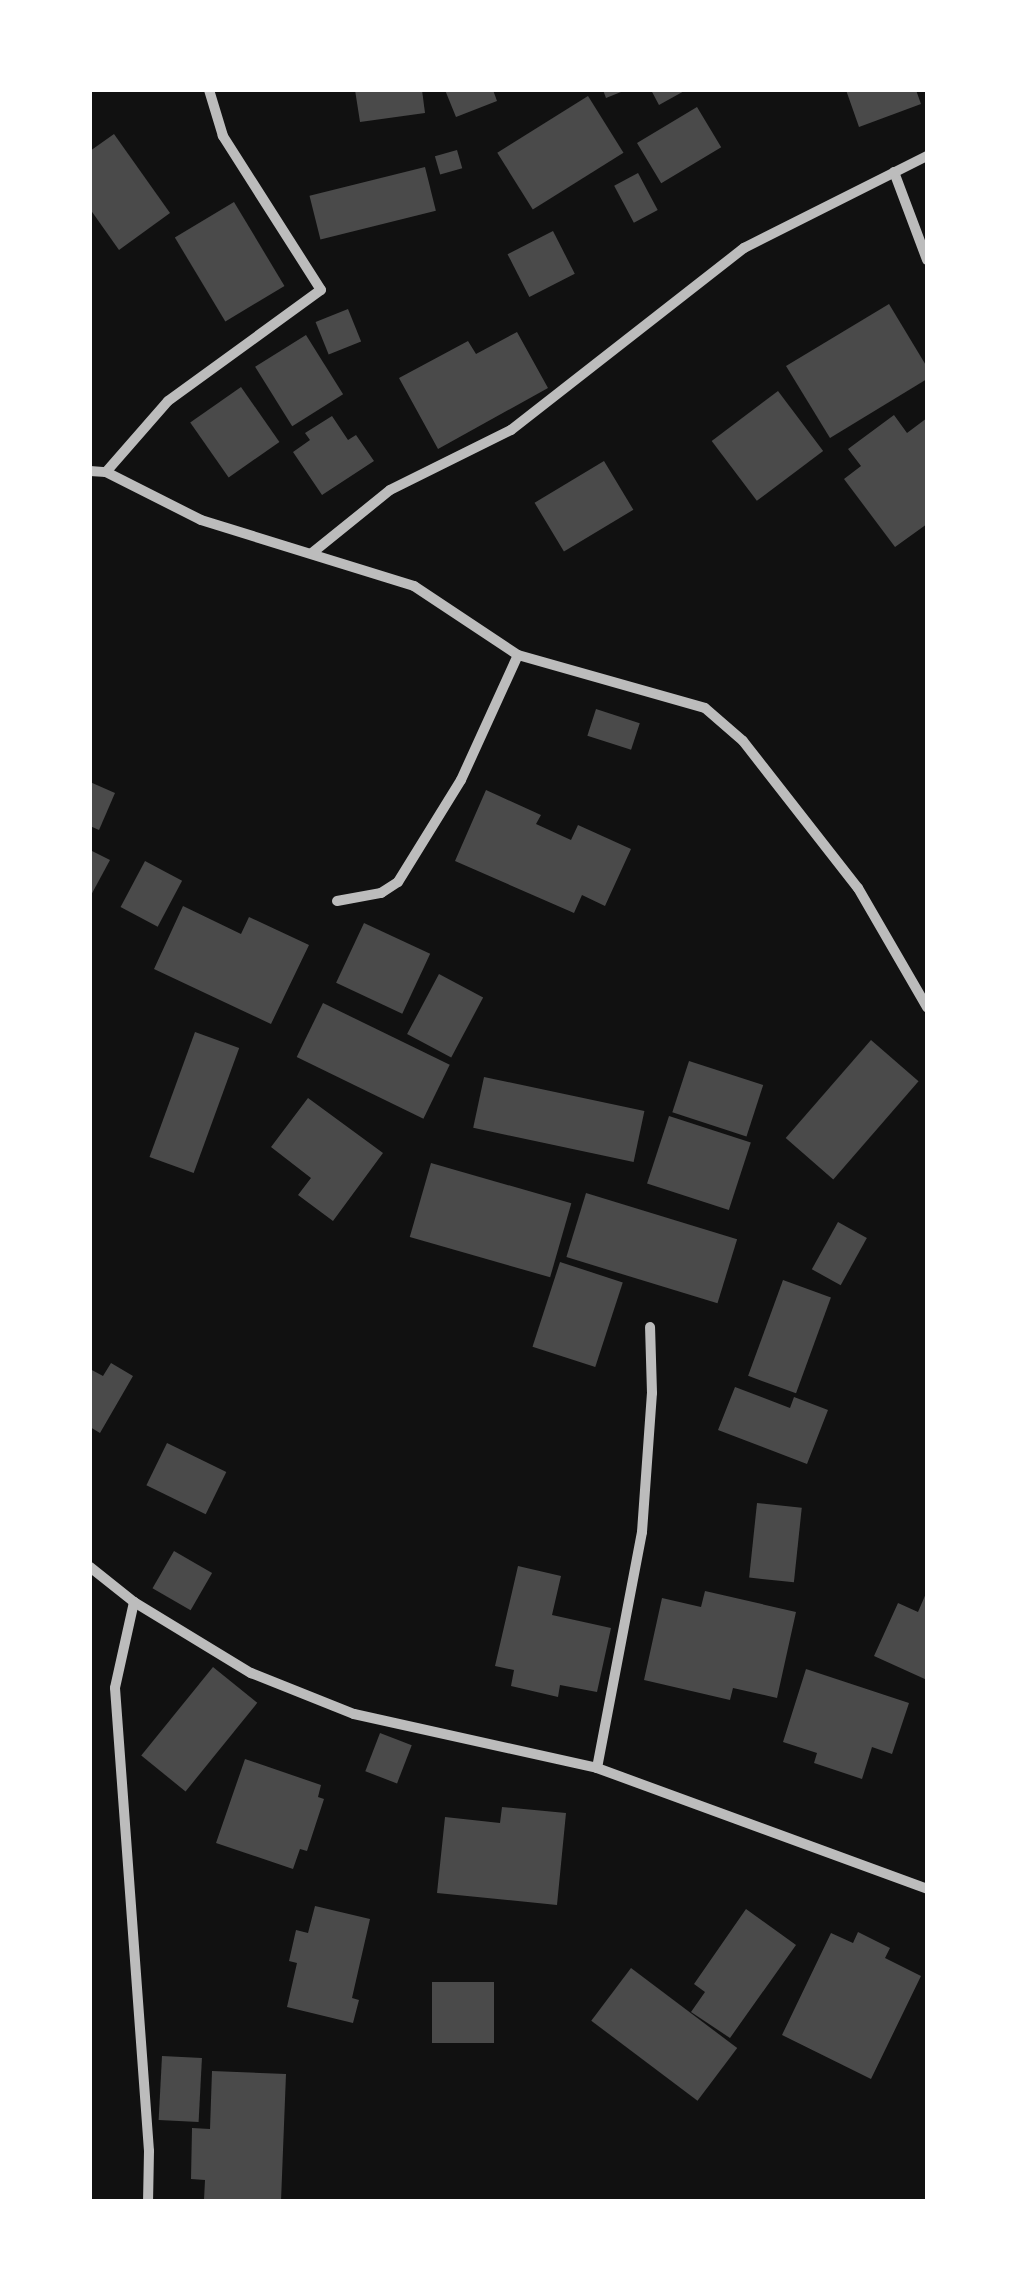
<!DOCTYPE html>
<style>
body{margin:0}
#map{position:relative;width:1017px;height:2291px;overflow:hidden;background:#111;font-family:Overpass,sans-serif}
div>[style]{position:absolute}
.building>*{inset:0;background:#4a4a4a;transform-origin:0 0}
.minor>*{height:10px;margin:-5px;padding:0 5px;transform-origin:5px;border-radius:5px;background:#bcbcbc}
span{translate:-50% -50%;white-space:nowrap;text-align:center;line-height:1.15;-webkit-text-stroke:10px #fff;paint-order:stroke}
.frame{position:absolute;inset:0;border:92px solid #fff;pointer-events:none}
</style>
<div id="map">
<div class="building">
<div style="clip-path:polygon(355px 90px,422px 90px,425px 113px,360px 122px)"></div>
<div style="clip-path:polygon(445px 90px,493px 90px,497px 101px,456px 117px)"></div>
<div style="clip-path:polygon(603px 90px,626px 90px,606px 98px)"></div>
<div style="clip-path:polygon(651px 90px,686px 90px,659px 105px)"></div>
<div style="clip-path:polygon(846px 90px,916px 90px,921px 104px,859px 127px)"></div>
<div style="left:588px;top:96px;width:67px;height:107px;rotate:58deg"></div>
<div style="left:697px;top:107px;width:47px;height:70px;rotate:59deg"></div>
<div style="clip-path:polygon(114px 134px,170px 213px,119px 250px,90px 209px,90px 151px)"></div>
<div style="left:457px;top:150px;width:19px;height:23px;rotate:74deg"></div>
<div style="left:425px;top:167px;width:45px;height:119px;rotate:76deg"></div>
<div style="left:638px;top:173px;width:42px;height:27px;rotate:62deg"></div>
<div style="left:234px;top:202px;width:98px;height:69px;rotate:59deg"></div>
<div style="left:553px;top:231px;width:48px;height:51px;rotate:63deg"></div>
<div style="clip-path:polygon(889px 304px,927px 367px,927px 379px,830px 438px,786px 366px)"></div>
<div style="left:348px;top:309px;width:35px;height:35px;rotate:68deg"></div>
<div style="clip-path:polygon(517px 332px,548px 388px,438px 449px,399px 378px,468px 341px,476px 354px)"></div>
<div style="left:306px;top:335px;width:70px;height:60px;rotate:58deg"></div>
<div style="left:241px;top:387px;width:67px;height:62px;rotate:55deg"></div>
<div style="left:778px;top:391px;width:75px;height:83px;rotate:53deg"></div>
<div style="clip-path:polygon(894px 415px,907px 433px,927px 418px,927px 524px,895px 547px,844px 479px,861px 466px,848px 449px)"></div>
<div style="clip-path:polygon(332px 416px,348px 440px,356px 435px,374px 461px,322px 495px,293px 452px,310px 440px,305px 433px)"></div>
<div style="left:604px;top:461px;width:57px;height:81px;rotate:59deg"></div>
<div style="left:596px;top:709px;width:46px;height:28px;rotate:18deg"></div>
<div style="clip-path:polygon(90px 782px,115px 793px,99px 830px,90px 826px)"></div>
<div style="clip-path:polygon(486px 790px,541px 815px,536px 824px,571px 840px,578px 825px,631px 849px,605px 906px,582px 895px,574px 913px,455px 861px)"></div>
<div style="clip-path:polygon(90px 850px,110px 860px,90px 897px)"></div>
<div style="left:145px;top:861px;width:42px;height:52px;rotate:28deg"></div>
<div style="clip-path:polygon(183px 906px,241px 934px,249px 917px,309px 945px,271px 1024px,154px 969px)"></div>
<div style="left:364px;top:923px;width:73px;height:66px;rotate:25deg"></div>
<div style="left:439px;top:974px;width:50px;height:68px;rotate:28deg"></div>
<div style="left:323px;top:1003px;width:141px;height:60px;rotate:26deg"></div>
<div style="left:195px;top:1032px;width:47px;height:133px;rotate:20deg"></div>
<div style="left:871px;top:1040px;width:63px;height:130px;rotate:41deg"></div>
<div style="left:689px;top:1061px;width:78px;height:54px;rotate:18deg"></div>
<div style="left:484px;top:1077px;width:164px;height:52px;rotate:12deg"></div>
<div style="clip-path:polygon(308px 1098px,383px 1153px,333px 1221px,298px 1195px,311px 1178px,271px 1147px)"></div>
<div style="left:669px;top:1116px;width:86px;height:71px;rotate:18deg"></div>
<div style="left:431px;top:1163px;width:146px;height:77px;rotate:16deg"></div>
<div style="left:586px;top:1193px;width:158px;height:67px;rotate:17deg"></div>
<div style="left:838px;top:1222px;width:33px;height:54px;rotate:29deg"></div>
<div style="left:560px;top:1262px;width:66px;height:89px;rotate:18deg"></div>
<div style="left:783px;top:1280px;width:51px;height:102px;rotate:20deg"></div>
<div style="clip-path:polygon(111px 1363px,133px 1376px,100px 1433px,90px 1427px,90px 1369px,103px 1376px)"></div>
<div style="clip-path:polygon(735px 1387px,790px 1408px,794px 1397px,828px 1410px,807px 1464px,718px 1430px)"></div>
<div style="left:167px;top:1443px;width:66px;height:47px;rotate:26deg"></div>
<div style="left:757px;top:1503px;width:45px;height:75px;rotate:6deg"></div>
<div style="left:174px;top:1551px;width:44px;height:43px;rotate:30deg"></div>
<div style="clip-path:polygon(518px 1566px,561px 1576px,552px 1615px,611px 1628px,597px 1692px,560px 1685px,558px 1697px,511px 1686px,514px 1670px,495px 1666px)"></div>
<div style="clip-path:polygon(705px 1591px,796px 1612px,777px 1698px,733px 1688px,730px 1700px,644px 1680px,662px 1598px,701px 1607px)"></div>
<div style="clip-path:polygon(927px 1591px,927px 1680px,874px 1656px,898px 1603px,918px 1612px)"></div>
<div style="left:213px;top:1667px;width:57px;height:114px;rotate:39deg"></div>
<div style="clip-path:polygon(806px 1669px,909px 1703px,892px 1754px,872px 1747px,862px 1779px,814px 1763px,817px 1753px,783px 1742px)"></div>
<div style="left:380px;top:1733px;width:34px;height:41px;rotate:21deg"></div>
<div style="clip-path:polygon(245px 1759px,321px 1785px,318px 1797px,324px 1799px,307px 1851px,300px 1849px,293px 1869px,216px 1843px)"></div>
<div style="clip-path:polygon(502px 1807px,566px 1813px,557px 1905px,437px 1893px,445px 1817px,500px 1823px)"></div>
<div style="clip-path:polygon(315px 1906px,370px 1919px,352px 1998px,359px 2000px,353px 2023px,287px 2007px,297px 1963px,289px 1961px,296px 1930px,308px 1933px)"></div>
<div style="clip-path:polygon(746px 1909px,796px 1945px,730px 2038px,691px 2012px,705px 1992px,694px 1984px)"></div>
<div style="clip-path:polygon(858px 1932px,890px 1948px,885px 1958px,921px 1976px,871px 2079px,782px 2035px,831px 1933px,853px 1943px)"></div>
<div style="left:631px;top:1968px;width:133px;height:66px;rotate:37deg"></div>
<div style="left:432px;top:1982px;width:62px;height:61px"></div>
<div style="left:162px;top:2056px;width:40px;height:64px;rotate:3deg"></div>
<div style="clip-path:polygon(212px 2071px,286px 2074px,281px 2201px,204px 2200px,205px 2180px,191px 2179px,192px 2128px,210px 2129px)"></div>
</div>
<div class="minor">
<div style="left:894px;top:172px;width:94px;rotate:69.4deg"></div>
<div style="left:90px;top:471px;width:16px;rotate:4deg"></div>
<div style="left:106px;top:472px;width:106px;rotate:26.8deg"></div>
<div style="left:201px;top:520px;width:223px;rotate:17.2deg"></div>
<div style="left:414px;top:586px;width:125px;rotate:33.6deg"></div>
<div style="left:518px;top:655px;width:194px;rotate:15.8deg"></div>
<div style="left:705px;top:708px;width:50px;rotate:41deg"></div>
<div style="left:743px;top:741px;width:187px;rotate:52deg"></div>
<div style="left:858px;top:888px;width:138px;rotate:59.9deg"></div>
<div style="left:106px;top:472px;width:94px;rotate:-48.9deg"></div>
<div style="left:168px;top:401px;width:189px;rotate:-36deg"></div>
<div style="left:321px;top:290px;width:183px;rotate:-122.5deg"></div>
<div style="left:223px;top:136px;width:48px;rotate:-106.9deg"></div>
<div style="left:312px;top:553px;width:100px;rotate:-38.9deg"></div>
<div style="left:390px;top:490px;width:135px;rotate:-26.4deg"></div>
<div style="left:511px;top:430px;width:296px;rotate:-38deg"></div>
<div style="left:744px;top:248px;width:205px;rotate:-26.7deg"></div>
<div style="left:337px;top:901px;width:45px;rotate:-10.3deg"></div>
<div style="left:381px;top:893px;width:20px;rotate:-33deg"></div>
<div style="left:398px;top:882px;width:120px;rotate:-58.3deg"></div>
<div style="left:461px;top:780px;width:137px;rotate:-65.5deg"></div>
<div style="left:90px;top:1567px;width:56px;rotate:38.5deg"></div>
<div style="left:134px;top:1602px;width:137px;rotate:31.3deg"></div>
<div style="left:251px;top:1673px;width:111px;rotate:21.7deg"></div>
<div style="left:354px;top:1714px;width:249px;rotate:12.5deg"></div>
<div style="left:597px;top:1768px;width:351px;rotate:20.1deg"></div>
<div style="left:134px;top:1602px;width:88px;rotate:102.5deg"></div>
<div style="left:115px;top:1688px;width:464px;rotate:85.8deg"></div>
<div style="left:149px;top:2151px;width:50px;rotate:91.1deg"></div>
<div style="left:597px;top:1768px;width:240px;rotate:-79.2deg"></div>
<div style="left:642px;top:1532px;width:139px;rotate:-85.9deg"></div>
<div style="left:652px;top:1393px;width:66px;rotate:-91.7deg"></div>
</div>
<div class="frame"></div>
</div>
